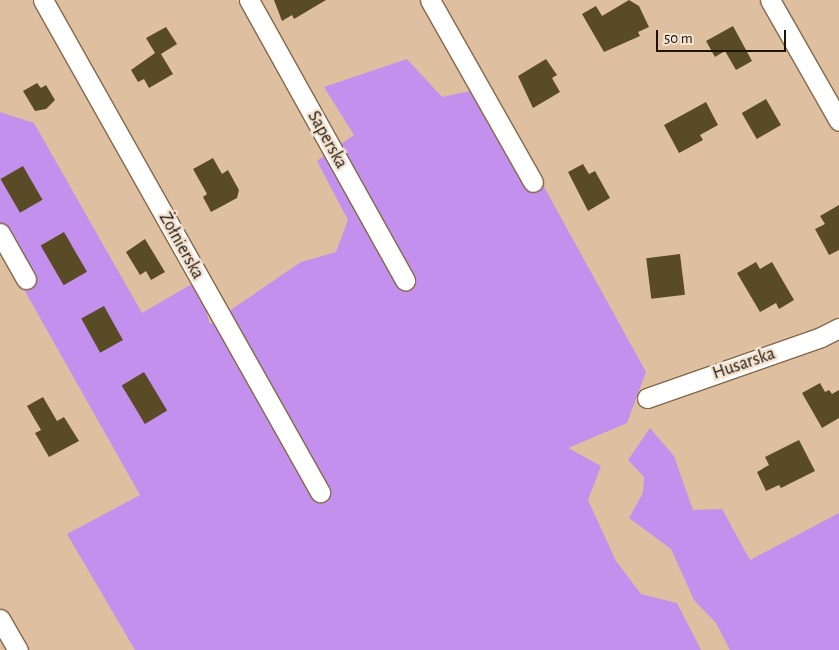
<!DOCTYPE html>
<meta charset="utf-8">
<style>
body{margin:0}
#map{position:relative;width:839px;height:650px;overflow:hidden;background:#debf9f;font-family:"Alegreya Sans",sans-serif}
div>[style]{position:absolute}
.green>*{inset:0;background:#c390ed}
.building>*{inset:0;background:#5a4b27;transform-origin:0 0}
.roads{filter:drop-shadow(1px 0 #84684a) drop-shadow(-1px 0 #84684a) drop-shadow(0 1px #84684a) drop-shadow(0 -1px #84684a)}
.minor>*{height:19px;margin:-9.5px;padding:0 9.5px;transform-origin:9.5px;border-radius:9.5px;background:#fff}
span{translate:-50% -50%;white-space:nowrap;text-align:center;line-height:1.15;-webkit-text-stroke:5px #f3e3d2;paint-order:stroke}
.street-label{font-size:18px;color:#1d1307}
.scale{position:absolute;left:656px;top:30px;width:130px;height:22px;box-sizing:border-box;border:2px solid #1d1307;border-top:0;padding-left:6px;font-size:15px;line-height:18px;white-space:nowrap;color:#1d1307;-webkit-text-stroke:4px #f3e3d2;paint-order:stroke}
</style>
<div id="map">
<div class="green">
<div style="clip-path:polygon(407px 59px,442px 97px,489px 87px,646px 372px,627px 423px,568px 448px,601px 466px,588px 500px,616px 561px,641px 594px,677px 603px,701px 650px,135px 650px,67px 534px,140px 495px,0 247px,0 112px,34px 123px,142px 313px,197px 281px,210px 324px,301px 262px,336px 252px,348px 220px,317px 161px,354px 135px,324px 87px)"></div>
<div style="clip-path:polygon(650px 428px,674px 456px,693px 510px,722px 509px,750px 560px,839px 513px,839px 650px,730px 650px,716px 623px,694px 600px,671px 549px,629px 518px,643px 493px,644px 477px,628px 460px)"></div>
</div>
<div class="building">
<div style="clip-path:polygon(274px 0,326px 0,294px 19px,292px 15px,282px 21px)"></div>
<div style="clip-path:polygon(629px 0,639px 6px,649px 27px,638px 32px,640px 36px,604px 52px,582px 14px,596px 6px,602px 16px)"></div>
<div style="clip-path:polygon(733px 26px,752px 61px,736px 70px,725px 51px,715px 57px,706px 41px)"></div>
<div style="clip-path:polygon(166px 27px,177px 44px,161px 54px,173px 74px,149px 88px,144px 79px,138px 82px,131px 70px,155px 53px,146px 38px)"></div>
<div style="clip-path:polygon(546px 59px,557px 75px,552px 78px,560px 92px,533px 108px,518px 76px)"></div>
<div style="clip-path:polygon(37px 83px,41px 88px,46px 85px,55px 100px,46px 109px,35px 111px,23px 91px)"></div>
<div style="left:766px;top:99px;width:30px;height:28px;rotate:60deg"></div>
<div style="clip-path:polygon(706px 102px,718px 125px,700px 135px,703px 140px,679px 153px,664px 125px)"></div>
<div style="clip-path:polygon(213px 158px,222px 174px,228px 170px,239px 190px,237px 198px,211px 212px,203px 197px,207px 194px,193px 169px)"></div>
<div style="clip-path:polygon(583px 164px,589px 174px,595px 171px,610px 198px,588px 211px,568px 172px)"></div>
<div style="left:23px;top:166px;width:39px;height:26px;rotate:60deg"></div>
<div style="clip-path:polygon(839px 205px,839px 250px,829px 255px,815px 229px,825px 224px,820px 216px)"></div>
<div style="left:64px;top:232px;width:46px;height:27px;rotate:60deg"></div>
<div style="clip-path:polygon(145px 239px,165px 272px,151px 280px,146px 271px,140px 275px,126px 252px)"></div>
<div style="left:680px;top:254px;width:41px;height:34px;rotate:83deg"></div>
<div style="clip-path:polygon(756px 262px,760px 269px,772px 262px,794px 300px,779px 309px,776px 303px,760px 312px,737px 273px)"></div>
<div style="left:104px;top:306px;width:39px;height:26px;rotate:61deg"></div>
<div style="left:144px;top:372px;width:45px;height:26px;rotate:59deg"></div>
<div style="clip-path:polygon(820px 383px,825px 392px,829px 390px,832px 394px,839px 390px,839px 418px,822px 428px,802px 393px)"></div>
<div style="clip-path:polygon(43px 397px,57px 421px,64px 417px,79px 441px,49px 457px,35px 433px,41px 430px,27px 406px)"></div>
<div style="clip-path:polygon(799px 440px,815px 471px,781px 488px,779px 485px,766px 491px,757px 472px,769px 465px,765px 457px)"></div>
</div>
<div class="roads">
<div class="minor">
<div style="left:43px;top:0;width:565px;rotate:60.62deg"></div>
<div style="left:249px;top:0;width:321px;rotate:60.9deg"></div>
<div style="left:430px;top:0;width:209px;rotate:60.5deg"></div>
<div style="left:770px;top:0;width:139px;rotate:60.3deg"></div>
<div style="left:0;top:233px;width:53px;rotate:60.5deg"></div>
<div style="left:647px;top:398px;width:184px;rotate:-19.3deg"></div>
<div style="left:821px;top:337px;width:20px;rotate:-27deg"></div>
<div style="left:0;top:619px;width:36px;rotate:60deg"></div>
</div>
</div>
<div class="street-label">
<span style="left:327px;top:140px;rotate:61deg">Saperska</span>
<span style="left:181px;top:246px;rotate:61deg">Żołnierska</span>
<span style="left:744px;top:364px;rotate:-19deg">Husarska</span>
</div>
<div class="scale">50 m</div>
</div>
